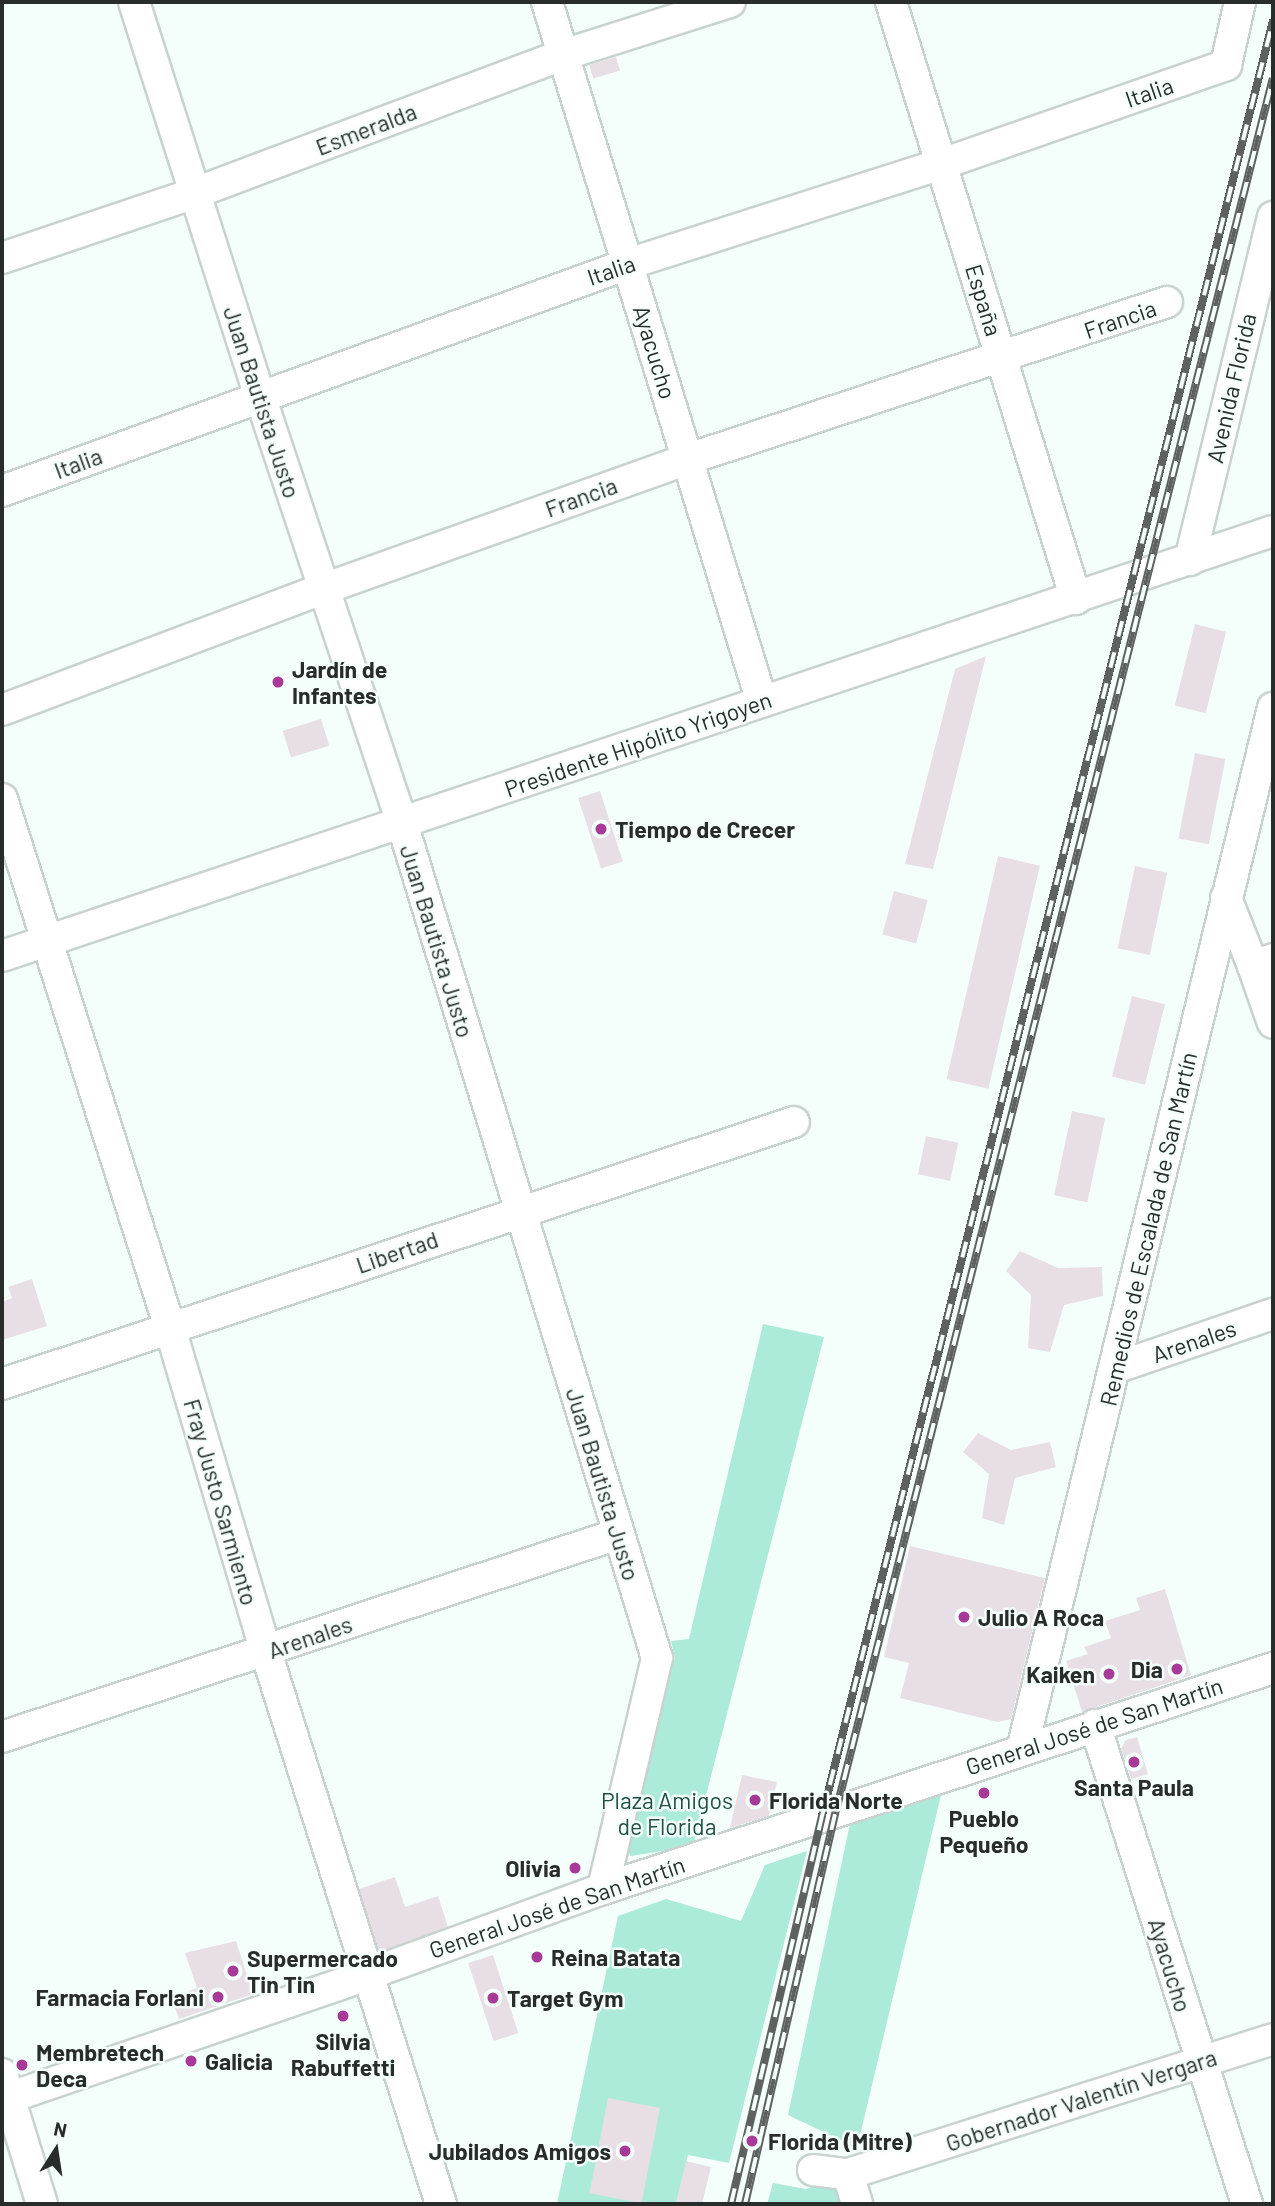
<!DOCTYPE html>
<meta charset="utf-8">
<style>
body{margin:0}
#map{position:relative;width:1275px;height:2206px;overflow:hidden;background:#f4fffb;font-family:Barlow,sans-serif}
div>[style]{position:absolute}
.green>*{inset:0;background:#acebd9}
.building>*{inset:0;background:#e7dfe5;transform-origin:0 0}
.roads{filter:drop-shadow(2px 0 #c8d2cf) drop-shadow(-2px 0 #c8d2cf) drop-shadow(0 2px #c8d2cf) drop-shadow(0 -2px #c8d2cf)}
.minor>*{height:30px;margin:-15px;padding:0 15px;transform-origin:15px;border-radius:15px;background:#fff}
.rail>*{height:8px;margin-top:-4px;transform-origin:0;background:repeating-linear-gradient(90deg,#f4fffb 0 16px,#5d6261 0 32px);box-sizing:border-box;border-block:2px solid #5d6261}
.dots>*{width:19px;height:19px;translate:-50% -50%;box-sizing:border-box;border:4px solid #f4fffb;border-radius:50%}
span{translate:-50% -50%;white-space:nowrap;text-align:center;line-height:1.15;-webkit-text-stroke:5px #f4fffb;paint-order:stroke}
.street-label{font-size:23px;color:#282c2b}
.poi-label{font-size:23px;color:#282c2b;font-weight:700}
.left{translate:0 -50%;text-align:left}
.right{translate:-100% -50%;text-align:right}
.park-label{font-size:23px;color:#214f44}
.frame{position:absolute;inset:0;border:4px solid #282c2b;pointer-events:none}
.north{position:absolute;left:21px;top:2115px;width:70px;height:70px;-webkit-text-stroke:5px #f4fffb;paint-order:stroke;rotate:12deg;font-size:19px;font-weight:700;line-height:28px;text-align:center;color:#282c2b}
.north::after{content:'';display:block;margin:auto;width:24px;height:32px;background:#282c2b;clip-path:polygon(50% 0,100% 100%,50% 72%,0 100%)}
</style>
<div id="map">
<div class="green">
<div style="clip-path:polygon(763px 1324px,824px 1337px,693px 1846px,631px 1856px,623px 1846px,675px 1658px,671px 1641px,689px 1639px)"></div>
<div style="clip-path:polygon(946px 1774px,857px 2148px,788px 2115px,854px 1805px)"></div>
<div style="clip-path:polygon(807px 1851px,729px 2163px,688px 2155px,676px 2204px,557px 2204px,618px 1916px,666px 1899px,741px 1921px,765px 1865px)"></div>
<div style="clip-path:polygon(848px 2174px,841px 2204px,767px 2204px,773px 2183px,806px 2189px)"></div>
</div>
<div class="building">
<div style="left:616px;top:57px;width:14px;height:28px;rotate:73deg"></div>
<div style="left:1195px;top:624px;width:32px;height:84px;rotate:14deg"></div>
<div style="clip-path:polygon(986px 656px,933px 869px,905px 864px,955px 669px)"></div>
<div style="left:321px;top:719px;width:28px;height:40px;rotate:73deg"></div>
<div style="left:1195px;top:753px;width:31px;height:87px;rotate:11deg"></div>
<div style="left:600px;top:791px;width:74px;height:23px;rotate:72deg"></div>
<div style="left:998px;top:856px;width:43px;height:229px;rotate:13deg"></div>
<div style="left:1135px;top:866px;width:33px;height:84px;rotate:12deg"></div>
<div style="left:894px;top:891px;width:35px;height:45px;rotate:15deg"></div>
<div style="left:1132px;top:996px;width:34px;height:83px;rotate:14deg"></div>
<div style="left:1072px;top:1111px;width:34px;height:86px;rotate:12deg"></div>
<div style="left:926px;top:1136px;width:33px;height:39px;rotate:12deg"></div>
<div style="clip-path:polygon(1020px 1251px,1058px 1268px,1102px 1267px,1103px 1296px,1064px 1305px,1050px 1352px,1028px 1348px,1031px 1295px,1006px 1271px)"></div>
<div style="clip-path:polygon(32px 1279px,47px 1326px,2px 1340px,2px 1302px,12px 1298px,8px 1287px)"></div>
<div style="clip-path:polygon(978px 1433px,1011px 1450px,1050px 1442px,1056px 1467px,1015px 1478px,1004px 1525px,982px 1518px,989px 1474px,963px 1452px)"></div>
<div style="clip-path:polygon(910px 1546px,1045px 1578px,1011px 1719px,998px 1722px,900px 1698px,909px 1663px,884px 1657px)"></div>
<div style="clip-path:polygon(1165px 1589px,1191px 1675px,1082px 1712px,1066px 1661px,1088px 1654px,1084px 1647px,1111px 1638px,1105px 1621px,1140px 1610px,1136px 1598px)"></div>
<div style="clip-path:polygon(1137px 1737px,1148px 1774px,1131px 1779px,1121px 1749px,1126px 1740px)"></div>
<div style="clip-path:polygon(742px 1775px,777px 1782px,769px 1816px,730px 1828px)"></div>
<div style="clip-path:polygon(395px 1877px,405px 1907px,438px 1896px,448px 1927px,379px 1952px,359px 1889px)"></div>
<div style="clip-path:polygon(236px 1941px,253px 1994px,179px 2019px,171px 1997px,197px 1988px,185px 1953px)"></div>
<div style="left:493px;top:1955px;width:82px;height:26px;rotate:72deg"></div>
<div style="left:608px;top:2098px;width:53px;height:97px;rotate:11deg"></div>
<div style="clip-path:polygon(686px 2161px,711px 2167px,702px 2204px,676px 2204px)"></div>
</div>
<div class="roads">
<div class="minor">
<div style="left:134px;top:2px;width:414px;rotate:72.3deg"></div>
<div style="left:260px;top:396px;width:450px;rotate:71.6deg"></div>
<div style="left:402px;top:823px;width:873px;rotate:73.02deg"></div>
<div style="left:657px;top:1658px;width:237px;rotate:103.2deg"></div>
<div style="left:547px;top:2px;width:732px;rotate:72.93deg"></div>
<div style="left:891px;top:2px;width:625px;rotate:72.78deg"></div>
<div style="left:2px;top:258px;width:204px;rotate:-18.6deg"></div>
<div style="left:195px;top:193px;width:393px;rotate:-20.6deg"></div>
<div style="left:563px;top:55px;width:175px;rotate:-17.6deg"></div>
<div style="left:2px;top:491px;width:666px;rotate:-19.93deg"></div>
<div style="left:628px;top:264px;width:330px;rotate:-17.7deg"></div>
<div style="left:942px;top:164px;width:301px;rotate:-19.2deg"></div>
<div style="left:1226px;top:65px;width:65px;rotate:-77.5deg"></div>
<div style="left:1190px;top:560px;width:353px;rotate:-76.4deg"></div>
<div style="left:2px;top:710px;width:343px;rotate:-20.7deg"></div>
<div style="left:323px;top:589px;width:387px;rotate:-19.6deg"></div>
<div style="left:688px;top:459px;width:504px;rotate:-18.15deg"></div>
<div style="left:2px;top:799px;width:555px;rotate:72.38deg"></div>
<div style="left:170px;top:1328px;width:338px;rotate:73.5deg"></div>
<div style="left:266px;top:1652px;width:579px;rotate:72.41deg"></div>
<div style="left:1226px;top:898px;width:73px;rotate:68.3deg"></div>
<div style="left:1253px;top:966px;width:21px;rotate:-19deg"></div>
<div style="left:2px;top:956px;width:1340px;rotate:-18.49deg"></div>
<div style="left:1253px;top:966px;width:60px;rotate:70.7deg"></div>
<div style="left:1115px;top:1368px;width:167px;rotate:-18.9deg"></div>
<div style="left:2px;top:1384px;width:834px;rotate:-18.3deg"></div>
<div style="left:1095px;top:1725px;width:503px;rotate:72.39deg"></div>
<div style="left:2px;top:1737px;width:649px;rotate:-18.24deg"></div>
<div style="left:1022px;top:1750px;width:1072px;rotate:-76.46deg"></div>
<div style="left:2px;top:2074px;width:136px;rotate:72.9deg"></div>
<div style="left:2px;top:2100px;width:388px;rotate:-18.9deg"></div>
<div style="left:369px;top:1974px;width:249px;rotate:-20deg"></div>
<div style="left:603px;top:1889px;width:706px;rotate:-18.26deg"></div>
<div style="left:813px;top:2170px;width:35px;rotate:7deg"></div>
<div style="left:848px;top:2174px;width:446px;rotate:-17.6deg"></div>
<div style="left:848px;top:2174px;width:31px;rotate:73deg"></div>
</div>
</div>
<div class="rail">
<div style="left:731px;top:2204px;width:399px;rotate:-76.8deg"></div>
<div style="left:822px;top:1816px;width:1852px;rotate:-75.9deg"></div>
<div style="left:745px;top:2204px;width:403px;rotate:-77deg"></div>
<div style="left:836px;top:1811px;width:1787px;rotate:-75.85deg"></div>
</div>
<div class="dots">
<div style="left:278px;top:682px;background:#a73997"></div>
<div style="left:601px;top:829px;background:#a73997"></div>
<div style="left:964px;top:1617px;background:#a73997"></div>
<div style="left:1177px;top:1669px;background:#a73997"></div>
<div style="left:1109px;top:1674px;background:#a73997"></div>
<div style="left:1134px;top:1762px;background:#a73997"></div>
<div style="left:984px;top:1793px;background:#a73997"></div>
<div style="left:755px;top:1800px;background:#a73997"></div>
<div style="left:575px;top:1868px;background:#a73997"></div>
<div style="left:537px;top:1957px;background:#a73997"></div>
<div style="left:233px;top:1971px;background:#a73997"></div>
<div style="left:218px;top:1997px;background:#a73997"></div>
<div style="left:493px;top:1998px;background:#a73997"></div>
<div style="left:343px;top:2016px;background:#a73997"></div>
<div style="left:191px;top:2061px;background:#a73997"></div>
<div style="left:22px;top:2065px;background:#a73997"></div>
<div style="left:752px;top:2141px;background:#a73997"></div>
<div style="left:625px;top:2151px;background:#a73997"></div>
</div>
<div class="street-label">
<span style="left:1149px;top:92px;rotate:-19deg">Italia</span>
<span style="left:366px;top:129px;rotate:-21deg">Esmeralda</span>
<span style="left:611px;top:270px;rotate:-19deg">Italia</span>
<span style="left:984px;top:300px;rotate:73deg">España</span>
<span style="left:1120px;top:319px;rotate:-19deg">Francia</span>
<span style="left:655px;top:352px;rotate:73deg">Ayacucho</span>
<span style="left:1231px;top:388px;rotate:-77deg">Avenida Florida</span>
<span style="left:262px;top:402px;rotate:72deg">Juan Bautista Justo</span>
<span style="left:78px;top:463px;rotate:-20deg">Italia</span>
<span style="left:581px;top:497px;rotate:-20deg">Francia</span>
<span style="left:638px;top:744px;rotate:-19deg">Presidente Hipólito Yrigoyen</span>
<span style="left:437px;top:941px;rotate:73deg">Juan Bautista Justo</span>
<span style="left:1148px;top:1229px;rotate:-77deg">Remedios de Escalada de San Martín</span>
<span style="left:397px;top:1252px;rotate:-19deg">Libertad</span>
<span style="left:1194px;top:1341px;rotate:-19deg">Arenales</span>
<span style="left:603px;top:1484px;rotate:73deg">Juan Bautista Justo</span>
<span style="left:221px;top:1502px;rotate:74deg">Fray Justo Sarmiento</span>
<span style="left:310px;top:1637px;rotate:-19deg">Arenales</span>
<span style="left:1094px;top:1726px;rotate:-18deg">General José de San Martín</span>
<span style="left:557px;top:1907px;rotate:-19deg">General José de San Martín</span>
<span style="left:1170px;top:1965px;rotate:73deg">Ayacucho</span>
<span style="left:1081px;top:2100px;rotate:-18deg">Gobernador Valentín Vergara</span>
</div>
<div class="poi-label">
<span class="left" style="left:292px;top:682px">Jardín de<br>Infantes</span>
<span class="left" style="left:615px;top:829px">Tiempo de Crecer</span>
<span class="left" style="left:978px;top:1617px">Julio A Roca</span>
<span class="right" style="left:1163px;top:1669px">Dia</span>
<span class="right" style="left:1095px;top:1674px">Kaiken</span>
<span style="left:1134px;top:1787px">Santa Paula</span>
<span class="left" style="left:769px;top:1800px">Florida Norte</span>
<span style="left:984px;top:1831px">Pueblo<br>Pequeño</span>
<span class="right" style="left:561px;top:1868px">Olivia</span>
<span class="left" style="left:551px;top:1957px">Reina Batata</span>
<span class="left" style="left:247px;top:1971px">Supermercado<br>Tin Tin</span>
<span class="right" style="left:204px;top:1997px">Farmacia Forlani</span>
<span class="left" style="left:507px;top:1998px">Target Gym</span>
<span style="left:343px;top:2054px">Silvia<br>Rabuffetti</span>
<span class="left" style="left:36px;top:2065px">Membretech<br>Deca</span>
<span class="left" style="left:205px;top:2061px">Galicia</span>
<span class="left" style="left:768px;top:2141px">Florida (Mitre)</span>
<span class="right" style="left:611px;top:2151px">Jubilados Amigos</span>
</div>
<div class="park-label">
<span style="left:667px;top:1813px">Plaza Amigos<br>de Florida</span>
</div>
<div class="frame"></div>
<div class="north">N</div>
</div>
